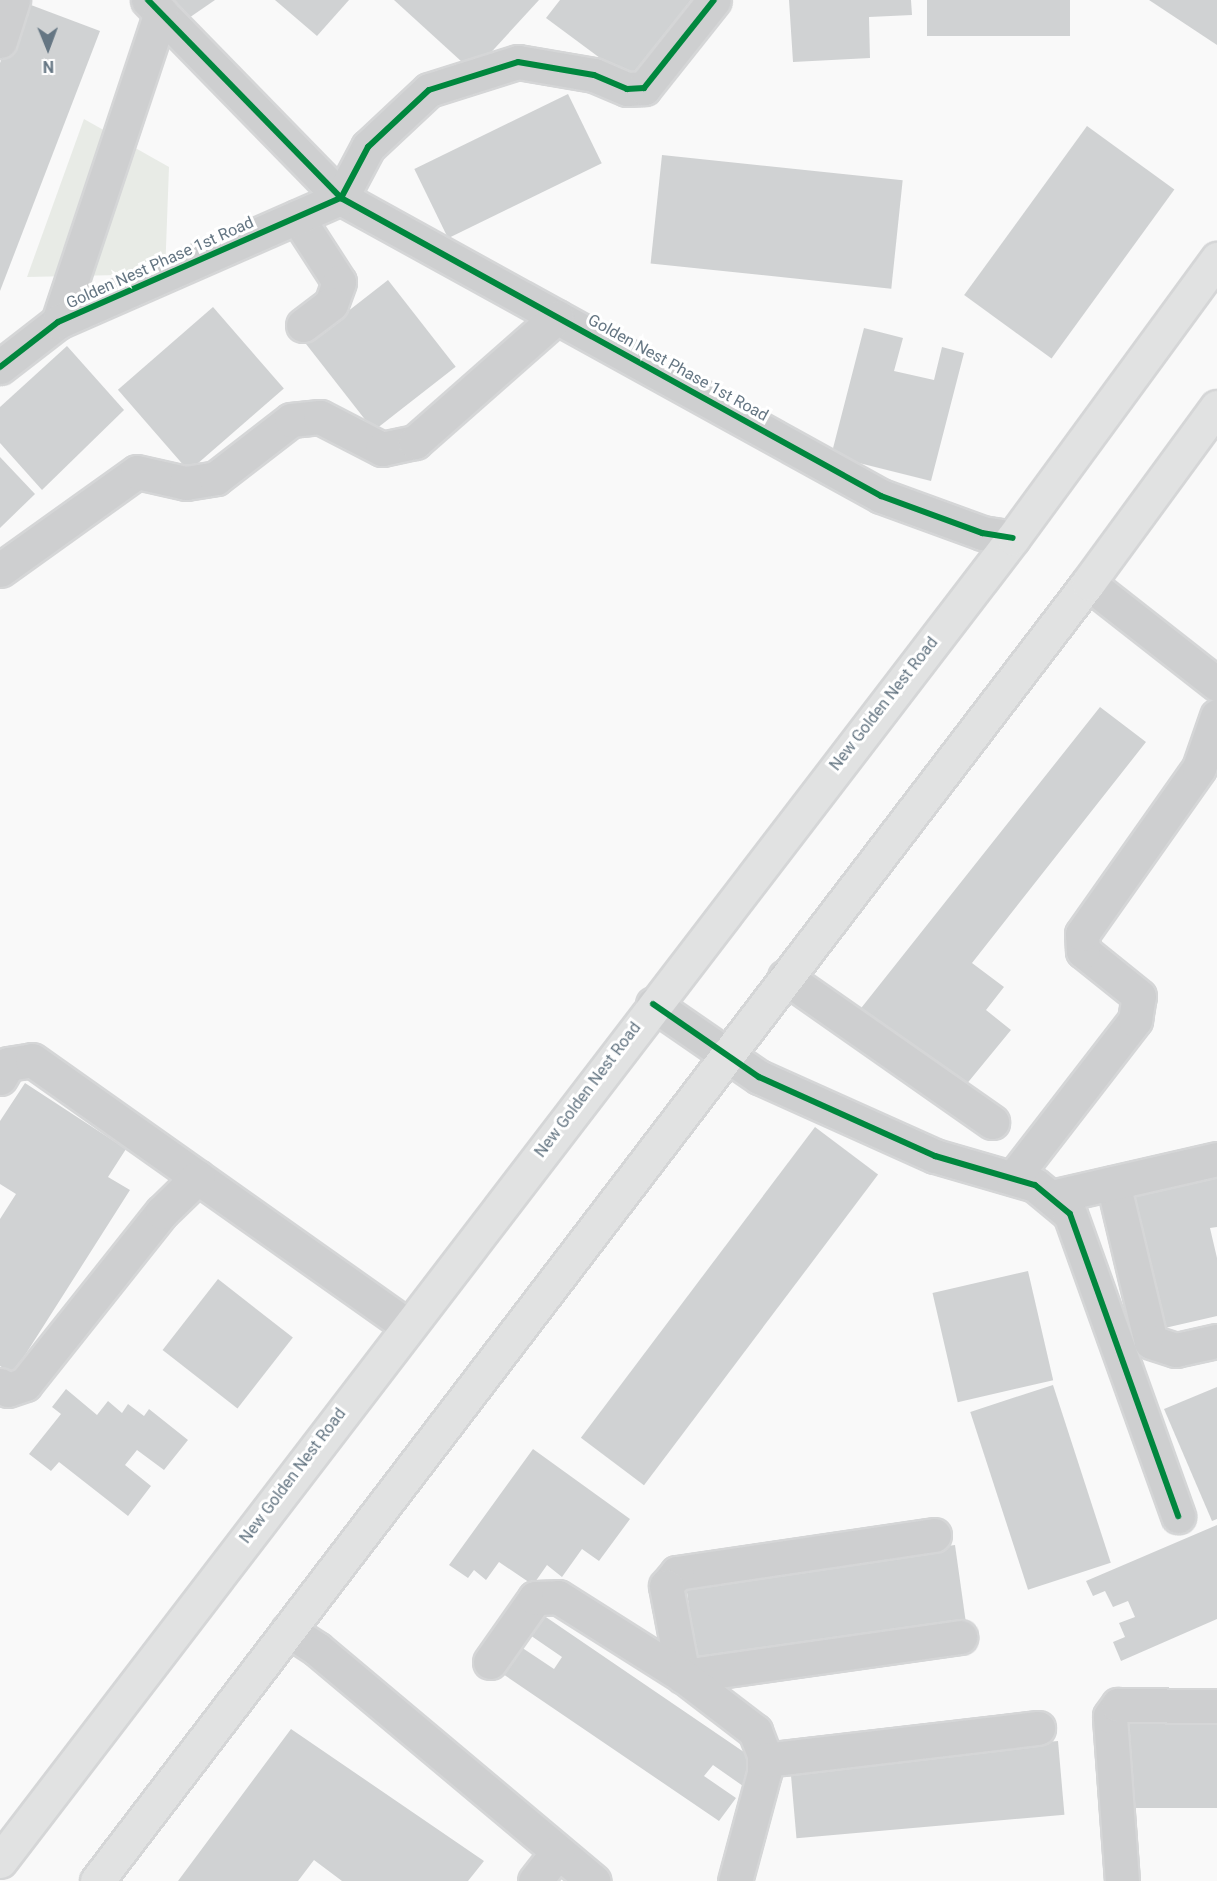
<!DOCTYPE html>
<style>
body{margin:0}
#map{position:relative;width:1217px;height:1881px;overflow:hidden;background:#f9f9f9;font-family:Roboto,sans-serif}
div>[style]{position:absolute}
.green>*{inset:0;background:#e8ebe6}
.building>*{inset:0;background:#d0d2d3;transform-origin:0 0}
.roads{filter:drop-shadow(2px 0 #d5d6d7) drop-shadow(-2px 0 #d5d6d7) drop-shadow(0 2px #d5d6d7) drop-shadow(0 -2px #d5d6d7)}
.minor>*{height:33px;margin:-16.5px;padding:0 16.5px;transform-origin:16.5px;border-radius:16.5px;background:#cecfd0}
.major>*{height:33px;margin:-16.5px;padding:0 16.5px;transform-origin:16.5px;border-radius:16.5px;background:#e1e2e2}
.cycleway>*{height:6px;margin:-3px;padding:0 3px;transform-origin:3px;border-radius:3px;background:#00873e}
span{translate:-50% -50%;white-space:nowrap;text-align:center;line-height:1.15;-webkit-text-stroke:6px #fff;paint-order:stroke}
.street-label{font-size:16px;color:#657683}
.north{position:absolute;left:18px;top:18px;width:60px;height:60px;-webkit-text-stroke:4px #fff;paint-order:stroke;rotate:179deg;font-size:16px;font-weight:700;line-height:24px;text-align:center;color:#657683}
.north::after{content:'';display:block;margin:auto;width:21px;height:27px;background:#657683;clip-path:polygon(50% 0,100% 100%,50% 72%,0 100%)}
</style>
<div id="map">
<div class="green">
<div style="clip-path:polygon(84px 119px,169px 167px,165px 274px,27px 277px)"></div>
</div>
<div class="building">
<div style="clip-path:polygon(168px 0,215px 0,183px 22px)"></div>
<div style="clip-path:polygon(275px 0,349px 0,317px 36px)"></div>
<div style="clip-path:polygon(394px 0,539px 0,473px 72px)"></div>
<div style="clip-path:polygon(560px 0,691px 0,631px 81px,546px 18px)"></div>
<div style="clip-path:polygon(789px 0,911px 0,912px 15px,869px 17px,870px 58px,793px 62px)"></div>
<div style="left:927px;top:0;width:143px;height:36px"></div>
<div style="clip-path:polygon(1149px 0,1217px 0,1217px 45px)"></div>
<div style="clip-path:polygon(23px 2px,100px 31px,0 291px,0 63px)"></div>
<div style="left:568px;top:94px;width:77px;height:171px;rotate:64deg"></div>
<div style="left:1087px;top:126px;width:108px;height:209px;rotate:36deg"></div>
<div style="left:662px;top:155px;width:242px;height:109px;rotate:6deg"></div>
<div style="left:388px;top:280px;width:110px;height:104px;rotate:52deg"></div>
<div style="left:213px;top:307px;width:108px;height:126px;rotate:49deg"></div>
<div style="clip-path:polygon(864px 328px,903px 338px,894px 371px,934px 380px,942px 347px,964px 353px,931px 481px,831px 456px)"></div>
<div style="clip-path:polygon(67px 346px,124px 410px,42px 490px,0 443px,0 407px)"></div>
<div style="clip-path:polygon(0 457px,35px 494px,0 528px)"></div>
<div style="clip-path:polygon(1100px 707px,1146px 742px,972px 963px,1004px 987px,986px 1010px,1011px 1030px,965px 1086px,858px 1012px)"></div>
<div style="clip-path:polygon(25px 1083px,126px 1149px,108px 1177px,130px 1190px,13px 1374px,0 1366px,0 1219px,16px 1194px,0 1184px,0 1121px)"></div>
<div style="left:815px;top:1127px;width:79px;height:389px;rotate:37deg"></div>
<div style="clip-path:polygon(1217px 1171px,1217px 1227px,1210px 1228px,1217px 1258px,1217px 1316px,1156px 1330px,1123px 1193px)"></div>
<div style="left:1028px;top:1271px;width:112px;height:98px;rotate:77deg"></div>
<div style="left:218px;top:1279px;width:95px;height:90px;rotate:38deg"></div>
<div style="left:1053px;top:1385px;width:187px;height:87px;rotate:72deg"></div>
<div style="clip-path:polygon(1217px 1387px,1217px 1519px,1212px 1521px,1164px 1409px)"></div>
<div style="clip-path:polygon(66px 1389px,97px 1415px,108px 1401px,122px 1413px,128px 1404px,144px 1416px,149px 1409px,188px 1440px,164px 1470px,137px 1450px,125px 1465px,151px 1486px,128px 1516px,59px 1462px,51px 1471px,29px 1454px,61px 1414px,52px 1407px)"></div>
<div style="clip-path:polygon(533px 1449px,630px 1519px,599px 1561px,582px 1549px,562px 1577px,547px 1565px,533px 1585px,499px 1562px,486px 1580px,474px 1570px,468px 1578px,449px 1565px)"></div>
<div style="clip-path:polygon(1217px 1525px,1217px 1619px,1121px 1661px,1113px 1642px,1125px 1637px,1119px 1623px,1135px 1617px,1128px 1601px,1113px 1607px,1105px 1591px,1093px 1596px,1086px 1581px)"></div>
<div style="left:955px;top:1545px;width:79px;height:272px;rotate:82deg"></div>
<div style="clip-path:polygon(540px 1613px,760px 1763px,743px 1786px,713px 1765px,704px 1776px,736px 1798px,719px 1821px,500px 1672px,518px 1645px,554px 1669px,562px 1657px,527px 1633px)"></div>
<div style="left:1217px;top:1713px;width:95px;height:98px;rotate:90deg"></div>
<div style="clip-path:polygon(291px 1729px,484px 1861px,468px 1881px,342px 1881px,314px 1860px,298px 1881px,178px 1881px)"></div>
<div style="left:1058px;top:1741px;width:74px;height:269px;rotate:85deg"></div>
</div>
<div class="roads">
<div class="minor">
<div style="left:148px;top:0;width:277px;rotate:45.7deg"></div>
<div style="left:341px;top:198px;width:617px;rotate:28.89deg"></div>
<div style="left:881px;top:496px;width:108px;rotate:20.1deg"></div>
<div style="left:982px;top:533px;width:31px;rotate:9deg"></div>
<div style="left:0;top:41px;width:43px;rotate:-72.4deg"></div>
<div style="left:297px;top:217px;width:77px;rotate:57.1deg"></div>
<div style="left:339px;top:282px;width:23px;rotate:110deg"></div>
<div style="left:331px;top:304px;width:35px;rotate:143deg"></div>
<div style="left:58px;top:322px;width:326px;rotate:-71.6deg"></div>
<div style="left:0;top:367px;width:73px;rotate:-37.8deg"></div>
<div style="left:58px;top:322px;width:309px;rotate:-23.7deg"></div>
<div style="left:341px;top:198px;width:58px;rotate:-62.1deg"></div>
<div style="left:368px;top:147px;width:83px;rotate:-43.1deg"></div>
<div style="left:429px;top:90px;width:93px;rotate:-17.5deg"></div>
<div style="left:518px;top:62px;width:77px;rotate:9.7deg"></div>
<div style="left:594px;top:75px;width:36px;rotate:23deg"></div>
<div style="left:627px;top:89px;width:17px;rotate:-3deg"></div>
<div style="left:644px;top:88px;width:112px;rotate:-51.5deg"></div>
<div style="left:0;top:570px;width:168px;rotate:-35.6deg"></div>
<div style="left:137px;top:472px;width:50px;rotate:12.7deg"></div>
<div style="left:186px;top:483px;width:30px;rotate:-9deg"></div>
<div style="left:216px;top:478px;width:95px;rotate:-37.7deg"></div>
<div style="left:291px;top:420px;width:29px;rotate:-6deg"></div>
<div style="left:320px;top:417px;width:70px;rotate:27.3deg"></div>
<div style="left:382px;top:449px;width:34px;rotate:-12deg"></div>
<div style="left:415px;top:442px;width:189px;rotate:-41.4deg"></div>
<div style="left:1088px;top:583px;width:164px;rotate:38.1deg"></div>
<div style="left:785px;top:977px;width:253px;rotate:35deg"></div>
<div style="left:653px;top:1004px;width:129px;rotate:34.6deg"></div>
<div style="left:759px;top:1077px;width:193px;rotate:24.2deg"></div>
<div style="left:935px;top:1156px;width:104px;rotate:16.2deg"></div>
<div style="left:1035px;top:1185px;width:45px;rotate:39.6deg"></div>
<div style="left:1070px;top:1214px;width:321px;rotate:70.3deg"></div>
<div style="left:0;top:1078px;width:16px;rotate:-60deg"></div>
<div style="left:8px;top:1064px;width:24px;rotate:-9deg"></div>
<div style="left:32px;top:1060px;width:461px;rotate:35.3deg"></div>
<div style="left:1013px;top:1178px;width:200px;rotate:-52.3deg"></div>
<div style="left:1135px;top:1020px;width:24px;rotate:-81deg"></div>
<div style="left:1139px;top:996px;width:72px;rotate:-141.2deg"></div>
<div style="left:1083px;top:951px;width:17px;rotate:-93deg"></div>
<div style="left:1082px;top:934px;width:203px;rotate:-54.8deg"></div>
<div style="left:1199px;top:768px;width:55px;rotate:-70.9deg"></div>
<div style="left:1113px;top:1183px;width:163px;rotate:76.6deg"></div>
<div style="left:1151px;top:1342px;width:26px;rotate:18deg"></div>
<div style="left:1176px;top:1350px;width:42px;rotate:-12.4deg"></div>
<div style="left:1051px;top:1197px;width:170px;rotate:-12.9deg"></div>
<div style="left:0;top:1385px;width:9px;rotate:32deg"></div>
<div style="left:8px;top:1390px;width:18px;rotate:-19deg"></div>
<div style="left:25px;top:1384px;width:220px;rotate:-51.5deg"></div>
<div style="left:162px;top:1212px;width:50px;rotate:-44.2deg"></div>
<div style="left:934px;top:1535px;width:260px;rotate:171.6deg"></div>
<div style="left:677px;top:1573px;width:17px;rotate:130deg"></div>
<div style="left:666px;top:1586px;width:92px;rotate:79.3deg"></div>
<div style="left:683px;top:1676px;width:280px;rotate:-8deg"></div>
<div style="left:288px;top:1630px;width:35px;rotate:33deg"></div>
<div style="left:317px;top:1649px;width:361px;rotate:40deg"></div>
<div style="left:490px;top:1662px;width:78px;rotate:-54.9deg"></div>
<div style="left:535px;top:1598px;width:23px;rotate:-2deg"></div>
<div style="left:558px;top:1597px;width:148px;rotate:32.3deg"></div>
<div style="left:683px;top:1676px;width:91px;rotate:37.4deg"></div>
<div style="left:755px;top:1731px;width:25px;rotate:69deg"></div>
<div style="left:764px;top:1754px;width:19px;rotate:90deg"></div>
<div style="left:764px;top:1773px;width:112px;rotate:105deg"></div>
<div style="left:765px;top:1760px;width:275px;rotate:-6.7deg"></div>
<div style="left:535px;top:1881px;width:36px;rotate:-52deg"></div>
<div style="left:1122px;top:1881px;width:165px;rotate:-94.2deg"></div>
<div style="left:1110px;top:1716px;width:14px;rotate:-54deg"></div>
<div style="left:1118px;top:1705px;width:99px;rotate:0.6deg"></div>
</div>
<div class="major">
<div style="left:0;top:1861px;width:1666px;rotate:-52.56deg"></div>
<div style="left:1013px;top:538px;width:346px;rotate:-53.8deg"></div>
<div style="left:97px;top:1881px;width:1633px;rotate:-52.64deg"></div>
<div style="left:1088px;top:583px;width:218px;rotate:-53.8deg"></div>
</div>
</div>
<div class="cycleway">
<div style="left:148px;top:0;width:277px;rotate:45.7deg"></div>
<div style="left:341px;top:198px;width:617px;rotate:28.89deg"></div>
<div style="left:881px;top:496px;width:108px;rotate:20.1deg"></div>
<div style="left:982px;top:533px;width:31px;rotate:9deg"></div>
<div style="left:0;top:367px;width:73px;rotate:-37.8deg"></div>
<div style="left:58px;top:322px;width:309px;rotate:-23.7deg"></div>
<div style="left:341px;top:198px;width:58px;rotate:-62.1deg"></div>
<div style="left:368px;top:147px;width:83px;rotate:-43.1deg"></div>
<div style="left:429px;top:90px;width:93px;rotate:-17.5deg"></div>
<div style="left:518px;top:62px;width:77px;rotate:9.7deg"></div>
<div style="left:594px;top:75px;width:36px;rotate:23deg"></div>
<div style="left:627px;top:89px;width:17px;rotate:-3deg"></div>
<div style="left:644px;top:88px;width:112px;rotate:-51.5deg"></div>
<div style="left:653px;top:1004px;width:129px;rotate:34.6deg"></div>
<div style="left:759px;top:1077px;width:193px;rotate:24.2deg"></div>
<div style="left:935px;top:1156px;width:104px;rotate:16.2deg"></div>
<div style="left:1035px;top:1185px;width:45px;rotate:39.6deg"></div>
<div style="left:1070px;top:1214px;width:321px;rotate:70.3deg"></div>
</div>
<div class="street-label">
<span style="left:160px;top:263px;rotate:-24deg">Golden Nest Phase 1st Road</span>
<span style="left:678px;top:368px;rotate:29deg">Golden Nest Phase 1st Road</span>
<span style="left:884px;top:704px;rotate:-52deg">New Golden Nest Road</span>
<span style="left:588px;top:1090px;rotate:-53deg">New Golden Nest Road</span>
<span style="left:293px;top:1476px;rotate:-53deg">New Golden Nest Road</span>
</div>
<div class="north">N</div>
</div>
